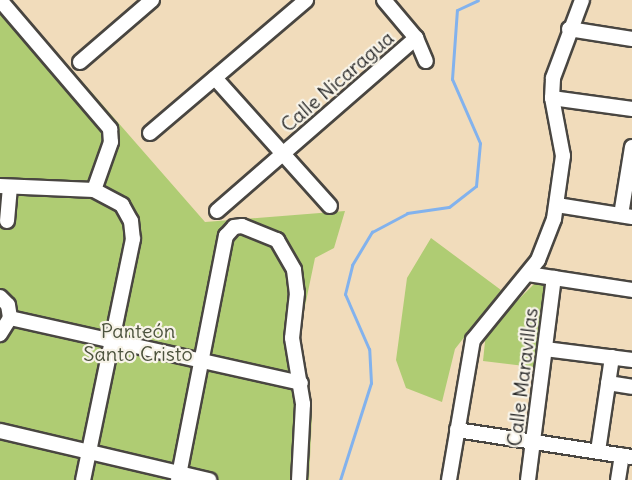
<!DOCTYPE html>
<meta charset="utf-8">
<style>
body{margin:0}
#map{position:relative;width:632px;height:480px;overflow:hidden;background:#f1dcbb;font-family:Delius,sans-serif}
div>[style]{position:absolute}
.green>*{inset:0;background:#afcc73}
.stream>*{height:3px;margin:-1.5px;padding:0 1.5px;transform-origin:1.5px;border-radius:1.5px;background:#82b2ed}
.roads{filter:drop-shadow(2px 0 #494641) drop-shadow(-2px 0 #494641) drop-shadow(0 2px #494641) drop-shadow(0 -2px #494641)}
.minor>*{height:14px;margin:-7px;padding:0 7px;transform-origin:7px;border-radius:7px;background:#fff}
span{translate:-50% -50%;white-space:nowrap;text-align:center;line-height:1.15;-webkit-text-stroke:4.5px #f7f3e8;paint-order:stroke}
.street-label{font-size:20px;color:#2b2b2b}
.park-label{font-size:20px;color:#4c533d}
</style>
<div id="map">
<div class="green">
<div style="clip-path:polygon(0 0,11px 0,205px 222px,345px 211px,334px 248px,315px 258px,300px 330px,300px 359px,308px 380px,312px 416px,309px 480px,0 480px)"></div>
<div style="clip-path:polygon(431px 238px,501px 290px,455px 349px,442px 402px,406px 388px,396px 360px,407px 278px)"></div>
<div style="clip-path:polygon(536px 282px,551px 285px,541px 368px,483px 361px,486px 332px)"></div>
</div>
<div class="stream">
<div style="left:340px;top:480px;width:102px;rotate:-72.3deg"></div>
<div style="left:371px;top:383px;width:34px;rotate:-93deg"></div>
<div style="left:369px;top:349px;width:60px;rotate:-113.6deg"></div>
<div style="left:345px;top:294px;width:30px;rotate:-76deg"></div>
<div style="left:352px;top:265px;width:39px;rotate:-59deg"></div>
<div style="left:372px;top:232px;width:40px;rotate:-28deg"></div>
<div style="left:407px;top:213px;width:42px;rotate:-8.1deg"></div>
<div style="left:449px;top:207px;width:34px;rotate:-38deg"></div>
<div style="left:476px;top:186px;width:43px;rotate:-84.7deg"></div>
<div style="left:480px;top:143px;width:70px;rotate:-113.6deg"></div>
<div style="left:452px;top:79px;width:69px;rotate:-85.9deg"></div>
<div style="left:457px;top:10px;width:23px;rotate:-25deg"></div>
</div>
<div class="roads">
<div class="minor">
<div style="left:0;top:0;width:170px;rotate:49.5deg"></div>
<div style="left:110px;top:129px;width:13px;rotate:86deg"></div>
<div style="left:111px;top:142px;width:51px;rotate:109.5deg"></div>
<div style="left:384px;top:0;width:50px;rotate:49.9deg"></div>
<div style="left:416px;top:38px;width:25px;rotate:67deg"></div>
<div style="left:569px;top:29px;width:64px;rotate:9deg"></div>
<div style="left:80px;top:62px;width:95px;rotate:-40.7deg"></div>
<div style="left:215px;top:78px;width:172px;rotate:48.1deg"></div>
<div style="left:552px;top:98px;width:81px;rotate:7.8deg"></div>
<div style="left:150px;top:133px;width:205px;rotate:-40.4deg"></div>
<div style="left:0;top:186px;width:94px;rotate:2.4deg"></div>
<div style="left:94px;top:190px;width:32px;rotate:28deg"></div>
<div style="left:122px;top:205px;width:18px;rotate:61deg"></div>
<div style="left:131px;top:221px;width:18px;rotate:84deg"></div>
<div style="left:133px;top:239px;width:246px;rotate:101.7deg"></div>
<div style="left:557px;top:205px;width:76px;rotate:9.1deg"></div>
<div style="left:217px;top:211px;width:264px;rotate:-41deg"></div>
<div style="left:621px;top:215px;width:69px;rotate:-80.8deg"></div>
<div style="left:7px;top:221px;width:34px;rotate:-85deg"></div>
<div style="left:528px;top:274px;width:105px;rotate:8.7deg"></div>
<div style="left:0;top:297px;width:11px;rotate:45deg"></div>
<div style="left:8px;top:305px;width:13px;rotate:81deg"></div>
<div style="left:10px;top:318px;width:19px;rotate:122deg"></div>
<div style="left:10px;top:318px;width:298px;rotate:12.6deg"></div>
<div style="left:545px;top:349px;width:88px;rotate:7.2deg"></div>
<div style="left:608px;top:383px;width:24px;rotate:9deg"></div>
<div style="left:457px;top:430px;width:177px;rotate:8.8deg"></div>
<div style="left:0;top:431px;width:215px;rotate:13.2deg"></div>
<div style="left:598px;top:451px;width:95px;rotate:-81.5deg"></div>
<div style="left:178px;top:480px;width:249px;rotate:-78.9deg"></div>
<div style="left:226px;top:236px;width:12px;rotate:-48deg"></div>
<div style="left:234px;top:227px;width:8px;rotate:-7deg"></div>
<div style="left:242px;top:226px;width:38px;rotate:22deg"></div>
<div style="left:277px;top:240px;width:34px;rotate:60deg"></div>
<div style="left:294px;top:270px;width:23px;rotate:83deg"></div>
<div style="left:297px;top:293px;width:45px;rotate:96.3deg"></div>
<div style="left:292px;top:338px;width:67px;rotate:80.5deg"></div>
<div style="left:303px;top:404px;width:76px;rotate:93deg"></div>
<div style="left:449px;top:480px;width:142px;rotate:-80.3deg"></div>
<div style="left:473px;top:340px;width:103px;rotate:-50.9deg"></div>
<div style="left:538px;top:260px;width:44px;rotate:-68.7deg"></div>
<div style="left:554px;top:219px;width:64px;rotate:-81.9deg"></div>
<div style="left:563px;top:156px;width:59px;rotate:-100.7deg"></div>
<div style="left:552px;top:98px;width:20px;rotate:-87deg"></div>
<div style="left:553px;top:78px;width:83px;rotate:-69.6deg"></div>
<div style="left:528px;top:480px;width:204px;rotate:-82.7deg"></div>
<div style="left:618px;top:480px;width:25px;rotate:-81deg"></div>
</div>
</div>
<div class="street-label">
<span style="left:337px;top:81px;rotate:-41deg">Calle Nicaragua</span>
<span style="left:522px;top:377px;rotate:-83deg">Calle Maravillas</span>
</div>
<div class="park-label">
<span style="left:138px;top:342px">Panteón<br>Santo Cristo</span>
</div>
</div>
